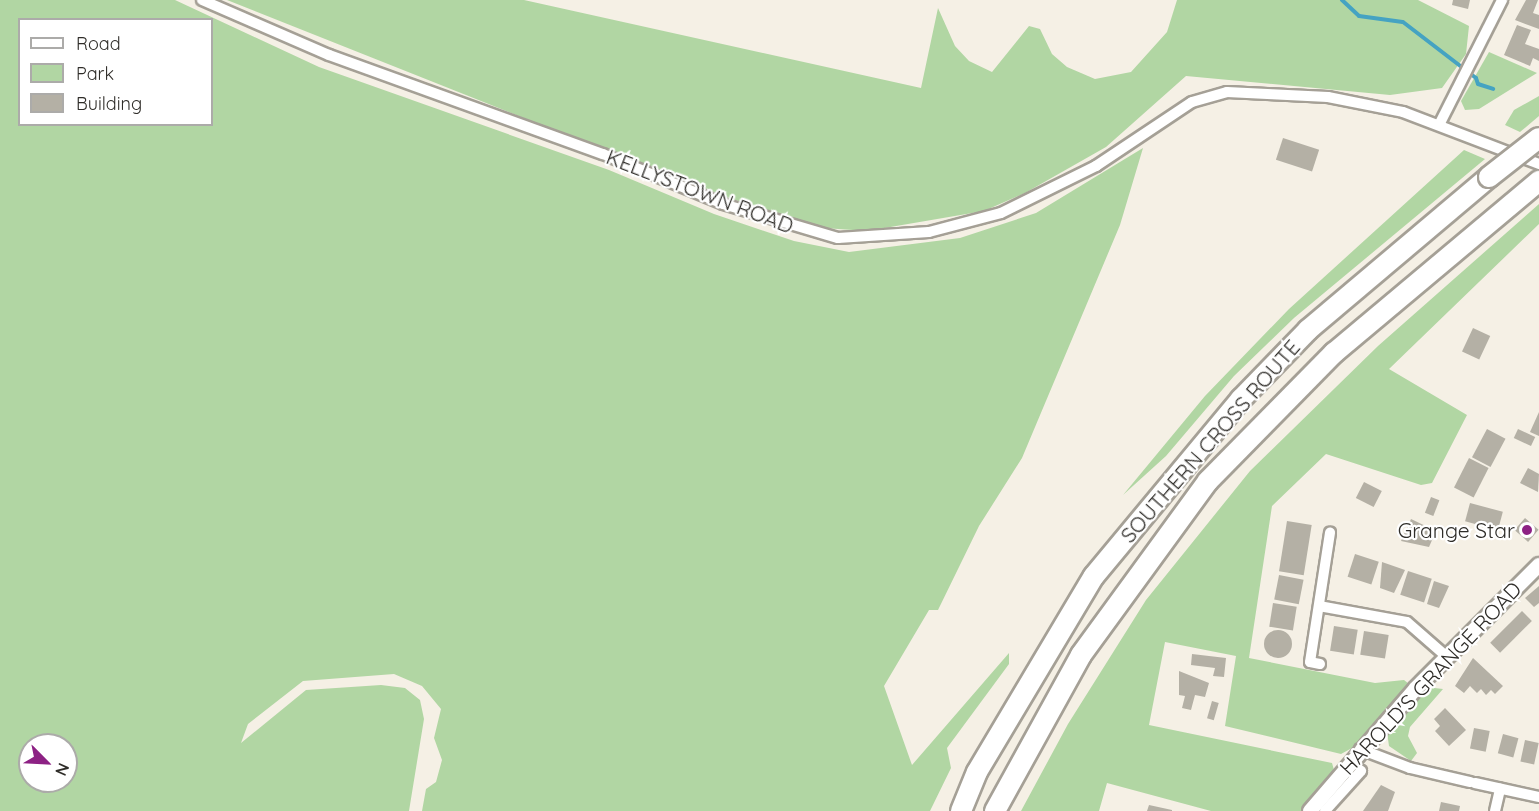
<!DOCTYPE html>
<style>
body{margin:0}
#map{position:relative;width:1539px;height:811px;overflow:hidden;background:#f5f0e5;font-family:Quicksand,sans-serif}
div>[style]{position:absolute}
.green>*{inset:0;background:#b1d6a3}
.stream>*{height:4px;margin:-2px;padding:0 2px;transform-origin:2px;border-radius:2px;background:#45a3c2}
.building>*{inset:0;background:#b4b0a5;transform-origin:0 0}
.round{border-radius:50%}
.roads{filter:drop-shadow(2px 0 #a5a096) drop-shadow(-2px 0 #a5a096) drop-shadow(0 2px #a5a096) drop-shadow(0 -2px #a5a096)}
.minor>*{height:10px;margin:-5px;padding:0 5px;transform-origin:5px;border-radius:5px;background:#fff}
.tertiary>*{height:14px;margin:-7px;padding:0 7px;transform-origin:7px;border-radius:7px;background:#fff}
.motorway>*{height:20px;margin:-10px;padding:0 10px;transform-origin:10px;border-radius:10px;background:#fff}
.bridges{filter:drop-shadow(2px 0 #a5a096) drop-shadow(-2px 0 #a5a096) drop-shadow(0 2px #a5a096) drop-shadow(0 -2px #a5a096)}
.motorway-bridge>*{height:20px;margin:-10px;padding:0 10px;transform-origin:10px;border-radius:10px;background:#fff}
.dots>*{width:16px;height:16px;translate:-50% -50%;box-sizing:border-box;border:3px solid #fff;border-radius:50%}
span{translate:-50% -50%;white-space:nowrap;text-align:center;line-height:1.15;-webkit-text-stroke:4.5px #fff;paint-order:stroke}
.street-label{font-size:21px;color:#2f2d29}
.poi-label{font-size:21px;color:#2f2d29}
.right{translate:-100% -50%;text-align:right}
.legend{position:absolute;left:18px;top:18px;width:195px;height:108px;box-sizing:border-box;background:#fff;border:2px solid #acaba9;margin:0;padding:8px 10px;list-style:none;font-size:18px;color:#2f2d29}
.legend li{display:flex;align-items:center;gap:12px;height:30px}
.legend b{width:30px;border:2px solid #acaba9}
.north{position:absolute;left:18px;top:733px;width:60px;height:60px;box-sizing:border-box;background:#fff;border:2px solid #acaba9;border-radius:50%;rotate:114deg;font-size:16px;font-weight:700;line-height:24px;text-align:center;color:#2f2d29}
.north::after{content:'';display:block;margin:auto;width:21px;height:27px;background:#8d2184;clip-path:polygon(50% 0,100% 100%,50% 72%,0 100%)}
</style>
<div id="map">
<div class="green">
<div style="clip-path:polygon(evenodd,0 0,175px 0,319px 67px,609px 170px,714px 214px,794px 241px,849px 252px,960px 238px,1036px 213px,1143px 148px,1120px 225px,1022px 458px,979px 526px,938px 610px,929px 610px,884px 686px,912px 765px,1009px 653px,1009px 664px,947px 748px,951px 768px,930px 811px,422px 811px,426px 789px,436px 782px,442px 760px,434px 738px,441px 709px,422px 686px,394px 674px,303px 681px,248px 724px,241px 743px,306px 690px,381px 685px,405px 688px,420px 700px,424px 719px,409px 811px,0 811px,0 0,20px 20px,212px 20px,212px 124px,20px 124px,20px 20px,0 0,30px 745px,66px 745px,66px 781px,30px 781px,30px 745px)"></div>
<div style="clip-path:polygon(227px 0,524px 0,921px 88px,938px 8px,955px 46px,969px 61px,992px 72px,1029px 26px,1040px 29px,1052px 54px,1067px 67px,1095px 79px,1131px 72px,1167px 32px,1177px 0,1418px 0,1469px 26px,1466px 54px,1442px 88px,1390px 95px,1186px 76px,1106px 147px,1025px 193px,984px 211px,867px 231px,824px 228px,710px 192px)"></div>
<div style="clip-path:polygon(1489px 52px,1537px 73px,1479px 109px,1465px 110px,1461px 101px)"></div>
<div style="clip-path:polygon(1539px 96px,1539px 116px,1520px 132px,1505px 125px,1514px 110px)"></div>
<div style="clip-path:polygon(1464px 150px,1485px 159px,1294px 318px,1234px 376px,1166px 456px,1123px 495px,1205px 396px,1289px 309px)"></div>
<div style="clip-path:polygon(1539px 204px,1539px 224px,1389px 369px,1467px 415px,1432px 483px,1421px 485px,1326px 454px,1272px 506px,1249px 658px,1375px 683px,1404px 680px,1409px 684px,1352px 748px,1341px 754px,1225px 726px,1236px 656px,1165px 642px,1149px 725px,1332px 763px,1334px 770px,1304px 811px,1211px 811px,1107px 783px,1099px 811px,1021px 811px,1068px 724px,1146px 600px,1250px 471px,1378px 346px)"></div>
<div style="clip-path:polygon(1426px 687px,1443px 689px,1410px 727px,1408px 736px,1417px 753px,1411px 761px,1389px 746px,1387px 732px)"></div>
</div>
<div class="stream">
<div style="left:1342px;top:0;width:23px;rotate:43deg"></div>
<div style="left:1359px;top:16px;width:44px;rotate:7.8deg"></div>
<div style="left:1403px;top:22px;width:92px;rotate:37.5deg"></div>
<div style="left:1476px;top:78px;width:6px;rotate:72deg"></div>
<div style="left:1478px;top:84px;width:16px;rotate:18deg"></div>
</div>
<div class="building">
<div style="clip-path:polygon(1453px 0,1470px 0,1468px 9px,1452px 5px)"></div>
<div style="clip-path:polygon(1526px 0,1538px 0,1533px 13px,1539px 15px,1539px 29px,1515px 20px)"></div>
<div style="clip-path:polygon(1517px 25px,1531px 30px,1525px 44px,1539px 49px,1539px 61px,1533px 58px,1530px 66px,1504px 55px)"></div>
<div style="left:1283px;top:138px;width:38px;height:23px;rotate:18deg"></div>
<div style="left:1473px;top:328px;width:19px;height:26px;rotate:25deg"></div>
<div style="clip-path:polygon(1539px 412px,1539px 436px,1530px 432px)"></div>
<div style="left:1487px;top:429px;width:21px;height:32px;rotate:28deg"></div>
<div style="left:1518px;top:429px;width:19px;height:10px;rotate:25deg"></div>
<div style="left:1469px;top:458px;width:22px;height:33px;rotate:27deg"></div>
<div style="clip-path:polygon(1528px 468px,1539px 474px,1538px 492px,1520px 483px)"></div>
<div style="left:1364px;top:482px;width:20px;height:18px;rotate:27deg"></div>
<div style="left:1431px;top:497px;width:9px;height:17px;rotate:21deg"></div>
<div style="left:1470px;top:503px;width:34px;height:19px;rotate:15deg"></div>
<div style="left:1525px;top:518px;width:18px;height:16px;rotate:41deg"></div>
<div style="clip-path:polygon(1411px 519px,1436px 531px,1429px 547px,1401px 541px)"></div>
<div style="left:1287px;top:521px;width:25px;height:51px;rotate:9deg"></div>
<div style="left:1355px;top:554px;width:25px;height:24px;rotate:18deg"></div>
<div style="clip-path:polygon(1382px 562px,1405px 570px,1394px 593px,1380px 588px)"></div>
<div style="left:1408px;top:571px;width:25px;height:25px;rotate:18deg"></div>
<div style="left:1279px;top:575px;width:25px;height:25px;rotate:11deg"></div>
<div style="clip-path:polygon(1434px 581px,1449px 586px,1439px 608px,1427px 604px)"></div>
<div style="clip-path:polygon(1539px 586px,1539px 603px,1534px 607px,1525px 598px)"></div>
<div style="left:1273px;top:603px;width:24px;height:24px;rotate:9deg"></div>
<div style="left:1522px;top:611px;width:14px;height:45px;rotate:45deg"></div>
<div style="left:1334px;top:626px;width:24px;height:25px;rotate:9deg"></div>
<div class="round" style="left:1264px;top:630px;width:28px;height:28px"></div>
<div style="left:1364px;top:631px;width:25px;height:24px;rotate:9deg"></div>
<div style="clip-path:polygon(1192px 654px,1226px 658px,1224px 677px,1213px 676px,1215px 668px,1191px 665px)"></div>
<div style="clip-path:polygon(1473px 658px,1503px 686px,1495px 694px,1491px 690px,1486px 695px,1481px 689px,1477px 693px,1470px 686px,1464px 693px,1455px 686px)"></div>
<div style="clip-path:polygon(1179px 671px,1209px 683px,1205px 697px,1195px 695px,1191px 710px,1182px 708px,1185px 696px,1179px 695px)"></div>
<div style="left:1212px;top:701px;width:7px;height:18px;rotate:16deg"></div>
<div style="clip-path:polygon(1445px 708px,1466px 730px,1449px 746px,1435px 731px,1440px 726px,1434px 719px)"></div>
<div style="left:1474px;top:728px;width:16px;height:21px;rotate:11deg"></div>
<div style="left:1503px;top:734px;width:16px;height:20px;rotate:15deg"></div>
<div style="left:1525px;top:740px;width:14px;height:22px;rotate:12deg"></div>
<div style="clip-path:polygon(1381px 785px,1395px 792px,1388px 811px,1363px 811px)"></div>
<div style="clip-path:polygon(1441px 802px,1460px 806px,1459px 811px,1439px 811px)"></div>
<div style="clip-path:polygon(1149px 805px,1172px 810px,1172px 811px,1147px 811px)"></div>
</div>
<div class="roads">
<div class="minor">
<div style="left:202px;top:0;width:138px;rotate:23.4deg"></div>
<div style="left:329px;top:55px;width:291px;rotate:19.9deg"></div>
<div style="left:603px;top:154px;width:130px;rotate:22.6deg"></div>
<div style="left:723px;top:204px;width:120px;rotate:16.5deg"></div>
<div style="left:838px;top:238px;width:91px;rotate:-3.8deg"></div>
<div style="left:929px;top:232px;width:74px;rotate:-14.8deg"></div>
<div style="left:1001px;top:213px;width:106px;rotate:-26.3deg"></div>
<div style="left:1096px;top:166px;width:115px;rotate:-33.7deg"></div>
<div style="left:1192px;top:102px;width:36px;rotate:-16deg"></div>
<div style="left:1227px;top:92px;width:101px;rotate:2.8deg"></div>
<div style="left:1328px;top:97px;width:76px;rotate:11.3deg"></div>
<div style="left:1403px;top:112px;width:146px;rotate:20.9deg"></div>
<div style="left:1440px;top:123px;width:138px;rotate:-63.2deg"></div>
<div style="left:1319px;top:606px;width:89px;rotate:10.3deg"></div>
<div style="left:1407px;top:622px;width:52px;rotate:41.1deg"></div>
<div style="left:1320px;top:664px;width:10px;rotate:-169deg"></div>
<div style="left:1310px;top:662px;width:131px;rotate:-81.2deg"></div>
<div style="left:1360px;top:749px;width:53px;rotate:20.8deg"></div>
<div style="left:1410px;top:768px;width:62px;rotate:13.1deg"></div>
<div style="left:1475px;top:783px;width:66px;rotate:12.3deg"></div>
<div style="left:1325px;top:811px;width:54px;rotate:-48deg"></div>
<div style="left:1495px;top:811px;width:23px;rotate:-77deg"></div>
</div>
<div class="tertiary">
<div style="left:1310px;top:811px;width:162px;rotate:-49.2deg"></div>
<div style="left:1416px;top:688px;width:174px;rotate:-45deg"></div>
</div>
<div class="motorway">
<div style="left:961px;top:811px;width:42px;rotate:-67.7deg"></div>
<div style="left:977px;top:772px;width:228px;rotate:-59.2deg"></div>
<div style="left:1094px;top:576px;width:230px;rotate:-50.3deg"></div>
<div style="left:1241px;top:399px;width:96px;rotate:-45.8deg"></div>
<div style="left:1308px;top:330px;width:237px;rotate:-40.2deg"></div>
<div style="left:995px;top:811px;width:178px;rotate:-61.1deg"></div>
<div style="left:1081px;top:655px;width:215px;rotate:-53.9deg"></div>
<div style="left:1208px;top:481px;width:180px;rotate:-45.5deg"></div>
<div style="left:1334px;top:353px;width:268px;rotate:-40deg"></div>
</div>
</div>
<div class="bridges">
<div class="motorway-bridge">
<div style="left:1489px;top:177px;width:63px;rotate:-38deg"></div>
</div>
</div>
<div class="dots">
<div style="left:1527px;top:530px;background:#8d2184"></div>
</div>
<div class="street-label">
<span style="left:700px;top:191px;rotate:21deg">KELLYSTOWN ROAD</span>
<span style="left:1210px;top:441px;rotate:-49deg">SOUTHERN CROSS ROUTE</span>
<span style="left:1430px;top:678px;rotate:-47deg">HAROLD'S GRANGE ROAD</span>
</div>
<div class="poi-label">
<span class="right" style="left:1515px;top:530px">Grange Star</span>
</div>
<ul class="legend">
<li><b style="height:8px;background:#fff"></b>Road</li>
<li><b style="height:16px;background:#b1d6a3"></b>Park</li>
<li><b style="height:16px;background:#b4b0a5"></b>Building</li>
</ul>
<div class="north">N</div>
</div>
